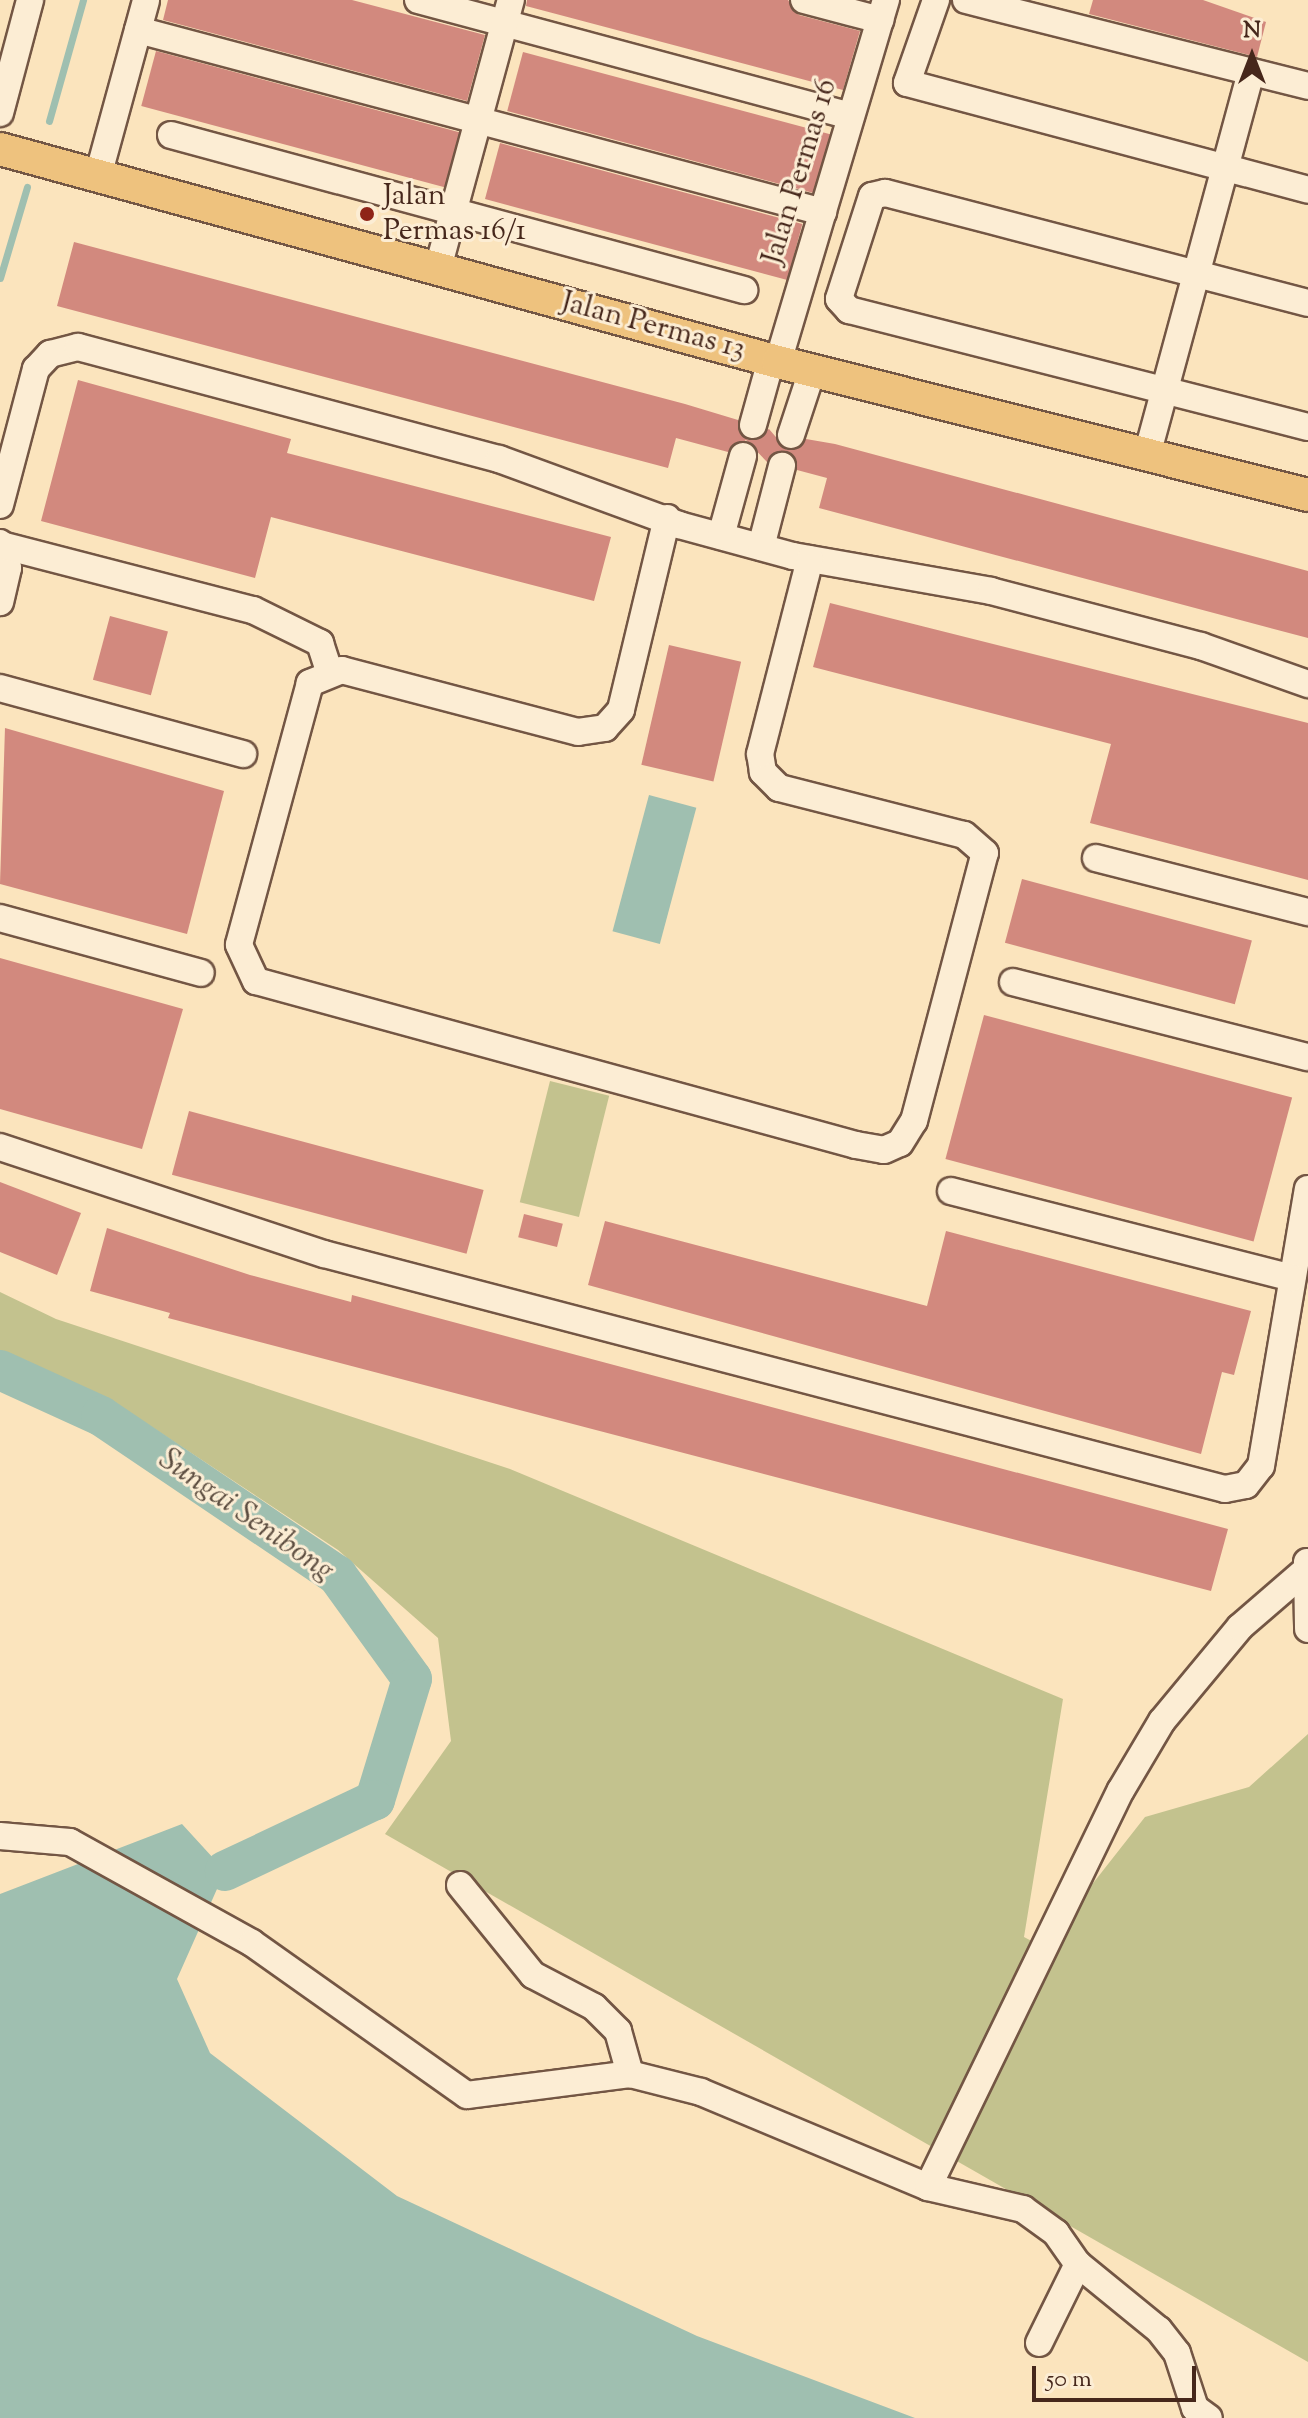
<!DOCTYPE html>
<style>
body{margin:0}
#map{position:relative;width:1308px;height:2418px;overflow:hidden;background:#fbe4bd;font-family:"Sorts Mill Goudy",serif}
div>[style]{position:absolute}
.green>*{inset:0;background:#c3c28e;transform-origin:0 0}
.water>*{inset:0;background:#9fbfb0;transform-origin:0 0}
.stream>*{height:7px;margin:-3.5px;padding:0 3.5px;transform-origin:3.5px;border-radius:3.5px;background:#9fbfb0}
.river>*{height:40px;margin:-20px;padding:0 20px;transform-origin:20px;border-radius:20px;background:#9fbfb0}
.building>*{inset:0;background:#d2897e;transform-origin:0 0}
.roads{filter:drop-shadow(2px 0 #735644) drop-shadow(-2px 0 #735644) drop-shadow(0 2px #735644) drop-shadow(0 -2px #735644)}
.minor>*{height:26px;margin:-13px;padding:0 13px;transform-origin:13px;border-radius:13px;background:#fcedd4}
.major>*{height:32px;margin:-16px;padding:0 16px;transform-origin:16px;border-radius:16px;background:#eec27e}
.dots>*{width:22px;height:22px;translate:-50% -50%;box-sizing:border-box;border:4px solid #fcedd4;border-radius:50%}
span{translate:-50% -50%;white-space:nowrap;text-align:center;line-height:1.15;-webkit-text-stroke:6px #fcedd4;paint-order:stroke}
.street-label{font-size:30px;color:#46271b}
.poi-label{font-size:30px;color:#46271b}
.left{translate:0 -50%;text-align:left}
.water-label{font-size:32px;color:#5c4d40;font-style:italic}
.north{position:absolute;left:1212px;top:16px;width:80px;height:80px;-webkit-text-stroke:6px #fcedd4;paint-order:stroke;rotate:0deg;font-size:22px;font-weight:700;line-height:32px;text-align:center;color:#46271b}
.north::after{content:'';display:block;margin:auto;width:28px;height:36px;background:#46271b;clip-path:polygon(50% 0,100% 100%,50% 72%,0 100%)}
.scale{position:absolute;left:1032px;top:2366px;width:164px;height:36px;box-sizing:border-box;border:4px solid #46271b;border-top:0;padding-left:10px;font-size:24px;line-height:28px;white-space:nowrap;color:#46271b;-webkit-text-stroke:6px #fcedd4;paint-order:stroke}
</style>
<div id="map">
<div class="green">
<div style="left:550px;top:1081px;width:61px;height:125px;rotate:14deg"></div>
<div style="clip-path:polygon(0 1292px,56px 1319px,510px 1469px,1063px 1699px,1024px 1937px,1043px 1947px,1145px 1817px,1249px 1787px,1308px 1734px,1308px 2362px,385px 1834px,451px 1741px,438px 1638px,338px 1550px,114px 1402px,0 1353px)"></div>
</div>
<div class="water">
<div style="left:649px;top:795px;width:49px;height:141px;rotate:15deg"></div>
<div style="clip-path:polygon(182px 1824px,225px 1871px,177px 1979px,210px 2053px,397px 2196px,697px 2336px,915px 2418px,0 2418px,0 1894px)"></div>
</div>
<div class="stream">
<div style="left:49px;top:121px;width:126px;rotate:-74.3deg"></div>
<div style="left:0;top:278px;width:95px;rotate:-73.5deg"></div>
</div>
<div class="river">
<div style="left:0;top:1370px;width:111px;rotate:24.5deg"></div>
<div style="left:101px;top:1416px;width:285px;rotate:34deg"></div>
<div style="left:337px;top:1575px;width:128px;rotate:54.2deg"></div>
<div style="left:412px;top:1679px;width:127px;rotate:107deg"></div>
<div style="left:375px;top:1800px;width:166px;rotate:154.7deg"></div>
</div>
<div class="building">
<div style="clip-path:polygon(168px 0,352px 0,485px 35px,467px 101px,163px 20px)"></div>
<div style="clip-path:polygon(527px 0,788px 0,799px 15px,860px 31px,843px 90px,526px 6px)"></div>
<div style="clip-path:polygon(1093px 0,1203px 0,1266px 22px,1257px 57px,1089px 14px)"></div>
<div style="left:156px;top:51px;width:314px;height:57px;rotate:15deg"></div>
<div style="left:523px;top:52px;width:318px;height:61px;rotate:15deg"></div>
<div style="left:500px;top:143px;width:313px;height:58px;rotate:15deg"></div>
<div style="clip-path:polygon(74px 242px,685px 404px,738px 420px,748px 440px,769px 429px,787px 450px,806px 439px,835px 444px,1308px 571px,1308px 638px,819px 508px,827px 478px,797px 470px,787px 451px,767px 462px,746px 440px,728px 452px,676px 438px,668px 468px,57px 306px)"></div>
<div style="clip-path:polygon(78px 380px,291px 439px,287px 453px,611px 537px,594px 601px,271px 517px,255px 578px,41px 521px)"></div>
<div style="clip-path:polygon(830px 603px,1308px 723px,1308px 880px,1090px 823px,1111px 744px,813px 667px)"></div>
<div style="left:110px;top:616px;width:60px;height:66px;rotate:15deg"></div>
<div style="left:669px;top:645px;width:74px;height:123px;rotate:13deg"></div>
<div style="clip-path:polygon(5px 728px,224px 791px,187px 934px,0 884px)"></div>
<div style="left:1022px;top:879px;width:238px;height:66px;rotate:15deg"></div>
<div style="clip-path:polygon(0 958px,183px 1009px,142px 1149px,0 1109px)"></div>
<div style="left:984px;top:1015px;width:319px;height:149px;rotate:15deg"></div>
<div style="left:189px;top:1111px;width:305px;height:66px;rotate:15deg"></div>
<div style="clip-path:polygon(0 1182px,81px 1213px,57px 1275px,0 1252px)"></div>
<div style="left:524px;top:1214px;width:40px;height:24px;rotate:14deg"></div>
<div style="clip-path:polygon(605px 1221px,927px 1306px,946px 1231px,1251px 1311px,1234px 1375px,1222px 1372px,1201px 1454px,588px 1285px)"></div>
<div style="clip-path:polygon(107px 1228px,250px 1275px,351px 1302px,352px 1295px,1228px 1529px,1211px 1591px,168px 1318px,170px 1313px,90px 1291px)"></div>
</div>
<div class="roads">
<div class="minor">
<div style="left:418px;top:0;width:448px;rotate:15deg"></div>
<div style="left:804px;top:0;width:79px;rotate:14.7deg"></div>
<div style="left:936px;top:0;width:88px;rotate:109.3deg"></div>
<div style="left:907px;top:83px;width:415px;rotate:14.9deg"></div>
<div style="left:966px;top:0;width:353px;rotate:14.1deg"></div>
<div style="left:138px;top:30px;width:709px;rotate:14.88deg"></div>
<div style="left:0;top:113px;width:117px;rotate:-75.1deg"></div>
<div style="left:171px;top:135px;width:594px;rotate:15.14deg"></div>
<div style="left:98px;top:176px;width:182px;rotate:-74.7deg"></div>
<div style="left:438px;top:268px;width:278px;rotate:-74.8deg"></div>
<div style="left:1308px;top:303px;width:437px;rotate:-165.4deg"></div>
<div style="left:885px;top:193px;width:13px;rotate:167deg"></div>
<div style="left:872px;top:196px;width:108px;rotate:107.8deg"></div>
<div style="left:839px;top:299px;width:15px;rotate:48deg"></div>
<div style="left:849px;top:310px;width:474px;rotate:14.3deg"></div>
<div style="left:778px;top:362px;width:378px;rotate:-73.4deg"></div>
<div style="left:753px;top:425px;width:67px;rotate:-74.5deg"></div>
<div style="left:791px;top:435px;width:67px;rotate:-71.8deg"></div>
<div style="left:1147px;top:455px;width:397px;rotate:-74.8deg"></div>
<div style="left:0;top:505px;width:141px;rotate:-75.2deg"></div>
<div style="left:36px;top:369px;width:21px;rotate:-47deg"></div>
<div style="left:50px;top:354px;width:29px;rotate:-14deg"></div>
<div style="left:78px;top:347px;width:436px;rotate:14.9deg"></div>
<div style="left:499px;top:459px;width:192px;rotate:20.1deg"></div>
<div style="left:679px;top:525px;width:118px;rotate:15.2deg"></div>
<div style="left:793px;top:556px;width:201px;rotate:10deg"></div>
<div style="left:991px;top:591px;width:217px;rotate:14.7deg"></div>
<div style="left:1201px;top:646px;width:114px;rotate:19.6deg"></div>
<div style="left:667px;top:518px;width:197px;rotate:103.5deg"></div>
<div style="left:621px;top:710px;width:24px;rotate:132deg"></div>
<div style="left:605px;top:728px;width:27px;rotate:172deg"></div>
<div style="left:578px;top:732px;width:244px;rotate:-165.3deg"></div>
<div style="left:342px;top:670px;width:35px;rotate:158deg"></div>
<div style="left:310px;top:683px;width:271px;rotate:105.2deg"></div>
<div style="left:239px;top:945px;width:40px;rotate:65deg"></div>
<div style="left:256px;top:981px;width:622px;rotate:15.29deg"></div>
<div style="left:856px;top:1145px;width:28px;rotate:10deg"></div>
<div style="left:884px;top:1150px;width:17px;rotate:-24deg"></div>
<div style="left:900px;top:1143px;width:26px;rotate:-58deg"></div>
<div style="left:914px;top:1121px;width:277px;rotate:-75.2deg"></div>
<div style="left:985px;top:853px;width:28px;rotate:-139deg"></div>
<div style="left:964px;top:835px;width:191px;rotate:-165.7deg"></div>
<div style="left:779px;top:788px;width:23px;rotate:-135deg"></div>
<div style="left:763px;top:772px;width:18px;rotate:-99deg"></div>
<div style="left:760px;top:754px;width:201px;rotate:-75.6deg"></div>
<div style="left:721px;top:536px;width:83px;rotate:-74.6deg"></div>
<div style="left:0;top:543px;width:26px;rotate:72deg"></div>
<div style="left:8px;top:568px;width:35px;rotate:103deg"></div>
<div style="left:1px;top:545px;width:260px;rotate:14.5deg"></div>
<div style="left:253px;top:610px;width:75px;rotate:26.2deg"></div>
<div style="left:320px;top:643px;width:28px;rotate:72deg"></div>
<div style="left:761px;top:547px;width:84px;rotate:-75.5deg"></div>
<div style="left:0;top:688px;width:252px;rotate:15.2deg"></div>
<div style="left:1096px;top:858px;width:219px;rotate:14.3deg"></div>
<div style="left:0;top:918px;width:208px;rotate:15.3deg"></div>
<div style="left:1013px;top:982px;width:304px;rotate:14.3deg"></div>
<div style="left:0;top:1147px;width:341px;rotate:18.3deg"></div>
<div style="left:324px;top:1254px;width:931px;rotate:14.62deg"></div>
<div style="left:1225px;top:1489px;width:21px;rotate:-11deg"></div>
<div style="left:1246px;top:1485px;width:24px;rotate:-52deg"></div>
<div style="left:1261px;top:1466px;width:281px;rotate:-80.4deg"></div>
<div style="left:951px;top:1191px;width:352px;rotate:14.3deg"></div>
<div style="left:1307px;top:1562px;width:67px;rotate:89.1deg"></div>
<div style="left:0;top:1836px;width:70px;rotate:4.9deg"></div>
<div style="left:70px;top:1842px;width:208px;rotate:29deg"></div>
<div style="left:252px;top:1943px;width:263px;rotate:35.3deg"></div>
<div style="left:467px;top:2095px;width:164px;rotate:-7.3deg"></div>
<div style="left:630px;top:2074px;width:73px;rotate:14.2deg"></div>
<div style="left:701px;top:2092px;width:246px;rotate:22.7deg"></div>
<div style="left:928px;top:2187px;width:98px;rotate:13deg"></div>
<div style="left:1023px;top:2209px;width:41px;rotate:36deg"></div>
<div style="left:1056px;top:2233px;width:38px;rotate:55deg"></div>
<div style="left:1078px;top:2264px;width:88px;rotate:116.3deg"></div>
<div style="left:460px;top:1885px;width:116px;rotate:51deg"></div>
<div style="left:533px;top:1975px;width:69px;rotate:27.7deg"></div>
<div style="left:594px;top:2007px;width:34px;rotate:45deg"></div>
<div style="left:618px;top:2031px;width:45px;rotate:74.4deg"></div>
<div style="left:928px;top:2187px;width:441px;rotate:-64.1deg"></div>
<div style="left:1121px;top:1790px;width:80px;rotate:-59.3deg"></div>
<div style="left:1162px;top:1721px;width:122px;rotate:-50.3deg"></div>
<div style="left:1240px;top:1627px;width:87px;rotate:-40.8deg"></div>
<div style="left:1078px;top:2264px;width:104px;rotate:39.2deg"></div>
<div style="left:1159px;top:2330px;width:29px;rotate:52deg"></div>
<div style="left:1177px;top:2353px;width:58px;rotate:71.9deg"></div>
<div style="left:1195px;top:2408px;width:17px;rotate:36deg"></div>
</div>
<div class="major">
<div style="left:0;top:149px;width:807px;rotate:15.31deg"></div>
<div style="left:778px;top:362px;width:546px;rotate:14.09deg"></div>
</div>
</div>
<div class="dots">
<div style="left:367px;top:214px;background:#8f2418"></div>
</div>
<div class="street-label">
<span style="left:801px;top:172px;rotate:-73deg">Jalan Permas 16</span>
<span style="left:653px;top:327px;rotate:15deg">Jalan Permas 13</span>
</div>
<div class="poi-label">
<span class="left" style="left:383px;top:214px">Jalan<br>Permas 16/1</span>
</div>
<div class="water-label">
<span style="left:246px;top:1516px;rotate:35deg">Sungai Senibong</span>
</div>
<div class="north">N</div>
<div class="scale">50 m</div>
</div>
